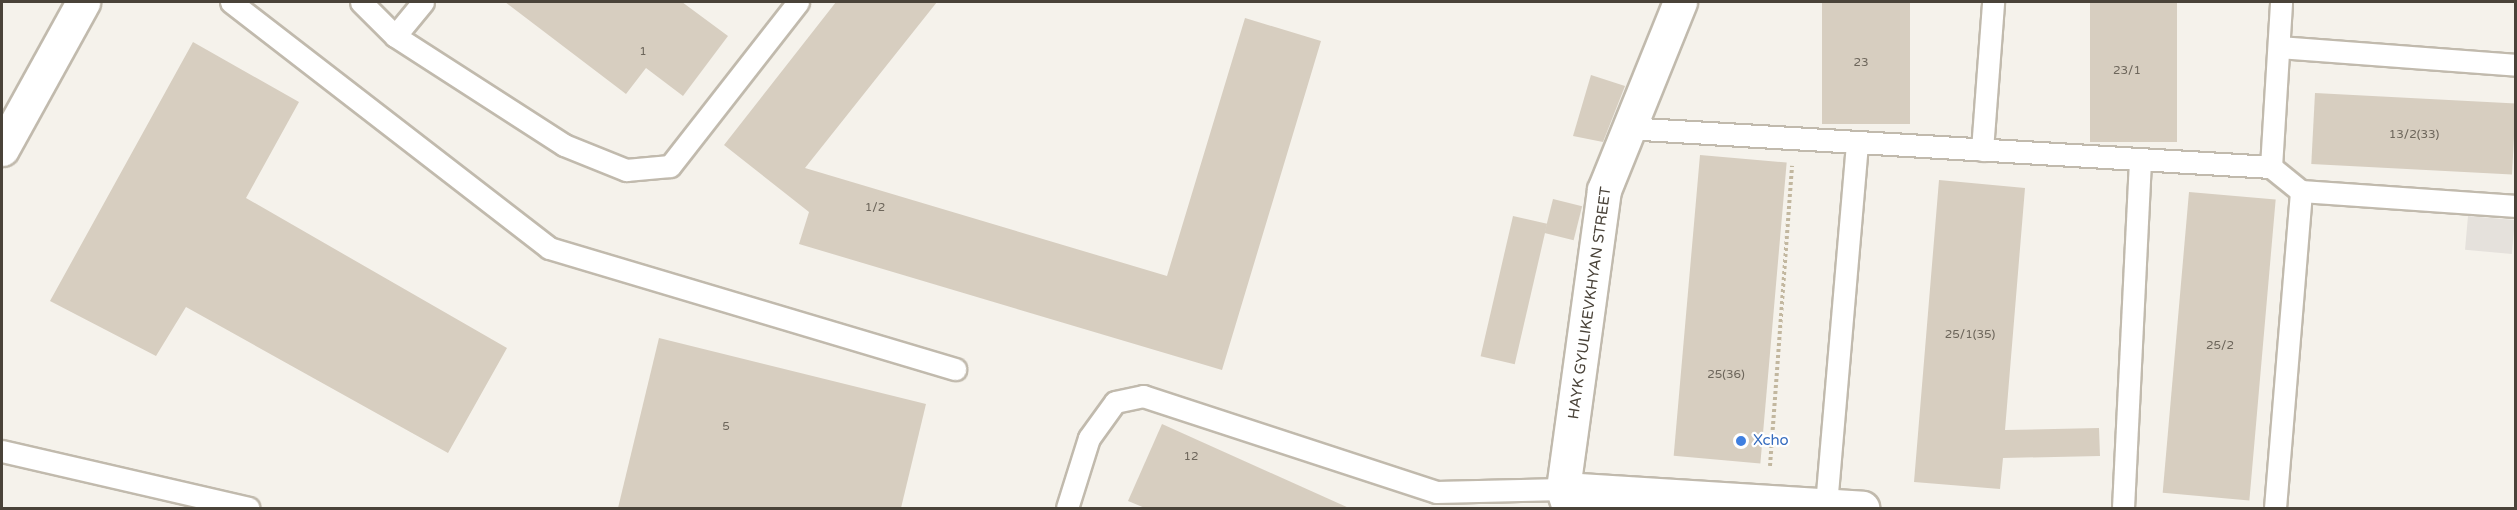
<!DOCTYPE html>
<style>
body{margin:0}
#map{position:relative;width:2517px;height:510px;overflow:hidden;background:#f5f2eb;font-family:"Varela Round",sans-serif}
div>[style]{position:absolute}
.industrial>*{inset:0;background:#e5e1dc;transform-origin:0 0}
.building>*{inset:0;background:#d7cec0;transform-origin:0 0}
.path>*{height:4px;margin-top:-2px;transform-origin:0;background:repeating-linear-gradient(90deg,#c2b79f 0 3px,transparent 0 6px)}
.roads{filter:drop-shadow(2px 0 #c1baad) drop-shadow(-2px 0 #c1baad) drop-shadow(0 2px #c1baad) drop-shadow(0 -2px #c1baad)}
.service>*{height:21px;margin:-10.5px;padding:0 10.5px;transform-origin:10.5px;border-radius:10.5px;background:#fff}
.minor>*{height:33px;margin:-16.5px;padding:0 16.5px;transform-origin:16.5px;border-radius:16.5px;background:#fff}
.tertiary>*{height:33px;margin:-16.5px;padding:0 16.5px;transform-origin:16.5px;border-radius:16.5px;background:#fff}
.dots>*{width:16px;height:16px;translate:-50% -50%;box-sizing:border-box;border:3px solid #fff;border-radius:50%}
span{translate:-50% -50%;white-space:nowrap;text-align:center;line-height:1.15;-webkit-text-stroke:4.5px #fff;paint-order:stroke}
.number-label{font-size:12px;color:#6d665b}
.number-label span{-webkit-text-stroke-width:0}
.street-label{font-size:15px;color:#4a4339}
.shop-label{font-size:15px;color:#366cbe}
.left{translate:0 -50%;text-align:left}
.frame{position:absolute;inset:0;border:3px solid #4a4339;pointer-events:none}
</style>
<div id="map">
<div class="industrial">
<div style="left:2468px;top:216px;width:47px;height:34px;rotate:5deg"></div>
</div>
<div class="building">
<div style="clip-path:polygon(505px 2px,682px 2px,728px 36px,683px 96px,646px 68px,626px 94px)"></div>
<div style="clip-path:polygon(836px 2px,937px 2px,805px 168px,1167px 276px,1245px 18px,1321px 41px,1222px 370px,799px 244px,809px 212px,724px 145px)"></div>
<div style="left:1822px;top:2px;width:88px;height:122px"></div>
<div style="left:2090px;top:2px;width:87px;height:140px"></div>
<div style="clip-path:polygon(193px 42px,299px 102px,246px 198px,507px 348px,448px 453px,186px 307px,156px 356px,50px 301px)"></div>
<div style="clip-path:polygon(1591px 75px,1625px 86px,1603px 142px,1573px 136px)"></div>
<div style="left:2315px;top:93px;width:201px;height:71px;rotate:3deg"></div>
<div style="left:1700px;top:155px;width:87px;height:302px;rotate:5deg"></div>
<div style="clip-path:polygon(1939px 180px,2025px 188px,2005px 430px,2099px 428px,2100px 456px,2003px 458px,2000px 489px,1914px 482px)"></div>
<div style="left:2189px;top:192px;width:87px;height:302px;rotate:5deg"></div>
<div style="left:1553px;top:199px;width:30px;height:35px;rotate:14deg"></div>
<div style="left:1513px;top:216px;width:35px;height:144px;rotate:13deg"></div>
<div style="clip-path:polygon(659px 338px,926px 404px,901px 508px,618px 508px)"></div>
<div style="clip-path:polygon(1162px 424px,1349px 508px,1145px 508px,1128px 501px)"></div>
</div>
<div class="path">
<div style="left:1770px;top:466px;width:301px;rotate:-85.8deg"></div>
</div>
<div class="roads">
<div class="service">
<div style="left:231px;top:2px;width:402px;rotate:37.7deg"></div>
<div style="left:549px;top:248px;width:424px;rotate:16.6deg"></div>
<div style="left:361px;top:2px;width:48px;rotate:45deg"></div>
<div style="left:395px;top:36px;width:201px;rotate:32.8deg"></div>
<div style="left:564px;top:145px;width:67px;rotate:22deg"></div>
<div style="left:626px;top:170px;width:44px;rotate:-5.2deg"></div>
<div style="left:670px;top:166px;width:208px;rotate:-52deg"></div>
<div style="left:395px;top:36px;width:44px;rotate:-50.5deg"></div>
<div style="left:2279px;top:47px;width:238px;rotate:4.3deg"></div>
<div style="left:1626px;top:128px;width:646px;rotate:3.46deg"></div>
<div style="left:2271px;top:167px;width:38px;rotate:39deg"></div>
<div style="left:2301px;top:191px;width:216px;rotate:4deg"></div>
<div style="left:1982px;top:150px;width:148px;rotate:-85.7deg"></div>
<div style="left:2271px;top:167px;width:165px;rotate:-86.5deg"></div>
<div style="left:2px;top:451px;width:253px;rotate:13deg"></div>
<div style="left:1826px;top:505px;width:364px;rotate:-85.1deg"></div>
<div style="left:1067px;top:508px;width:73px;rotate:-72.6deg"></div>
<div style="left:1089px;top:438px;width:44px;rotate:-54.2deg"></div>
<div style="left:1115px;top:402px;width:29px;rotate:-12deg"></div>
<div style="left:1143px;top:396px;width:308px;rotate:18.1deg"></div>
<div style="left:1436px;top:492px;width:127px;rotate:-1.4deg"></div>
<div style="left:2123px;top:508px;width:349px;rotate:-87.2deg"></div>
<div style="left:2275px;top:508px;width:318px;rotate:-85.3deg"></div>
</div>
<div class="minor">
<div style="left:1563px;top:489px;width:300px;rotate:3.6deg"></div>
</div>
<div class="tertiary">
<div style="left:2px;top:149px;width:168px;rotate:-61.1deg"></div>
<div style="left:1569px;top:508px;width:20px;rotate:-108deg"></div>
<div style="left:1563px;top:489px;width:302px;rotate:-82.2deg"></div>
<div style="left:1604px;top:190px;width:203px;rotate:-68deg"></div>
</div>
</div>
<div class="dots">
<div style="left:1741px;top:441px;background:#3f7fe0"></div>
</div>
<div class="number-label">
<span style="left:643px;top:52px">1</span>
<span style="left:1861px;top:63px">23</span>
<span style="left:2127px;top:71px">23/1</span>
<span style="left:2414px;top:135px">13/2(33)</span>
<span style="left:875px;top:208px">1/2</span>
<span style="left:1970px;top:335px">25/1(35)</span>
<span style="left:2220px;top:346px">25/2</span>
<span style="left:1726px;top:375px">25(36)</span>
<span style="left:726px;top:427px">5</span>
<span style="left:1191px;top:457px">12</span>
</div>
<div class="street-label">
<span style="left:1590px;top:303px;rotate:-82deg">HAYK GYULIKEVKHYAN STREET</span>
</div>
<div class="shop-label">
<span class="left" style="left:1753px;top:441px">Xcho</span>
</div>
<div class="frame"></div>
</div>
